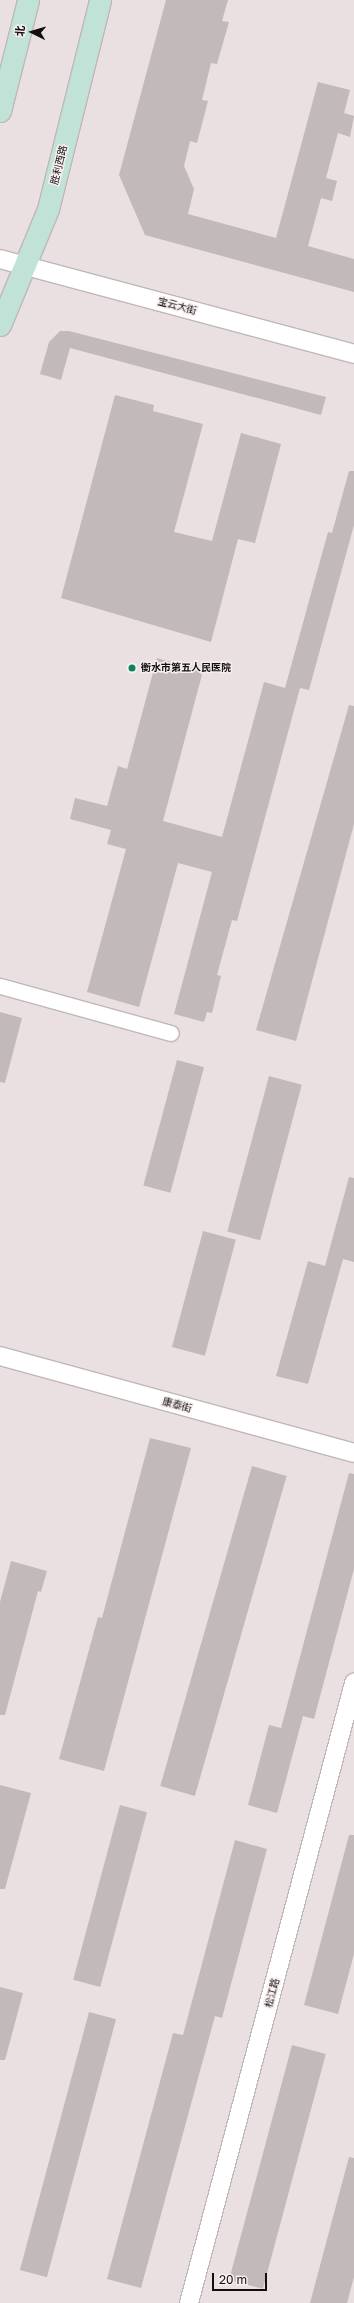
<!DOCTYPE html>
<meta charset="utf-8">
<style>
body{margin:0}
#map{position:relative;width:354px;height:2303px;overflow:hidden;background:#eae0e1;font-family:"Golos Text","Noto Sans SC",sans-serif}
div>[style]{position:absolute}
.building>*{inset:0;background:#c2b9ba;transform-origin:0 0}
.roads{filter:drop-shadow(1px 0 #c0b7b8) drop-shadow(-1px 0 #c0b7b8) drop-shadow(0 1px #c0b7b8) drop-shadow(0 -1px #c0b7b8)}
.minor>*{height:15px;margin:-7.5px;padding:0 7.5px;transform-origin:7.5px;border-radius:7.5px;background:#fff}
.tertiary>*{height:18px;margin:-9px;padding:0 9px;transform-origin:9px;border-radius:9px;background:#fff}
.secondary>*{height:21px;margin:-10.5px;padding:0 10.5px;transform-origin:10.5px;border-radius:10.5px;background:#c0e2d7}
.dots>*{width:11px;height:11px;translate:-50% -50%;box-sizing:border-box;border:2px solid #f7eeef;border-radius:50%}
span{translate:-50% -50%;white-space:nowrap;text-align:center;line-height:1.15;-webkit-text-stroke:3px #f7eeef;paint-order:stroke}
.street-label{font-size:10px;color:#110e0e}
.poi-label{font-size:10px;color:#110e0e;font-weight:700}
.left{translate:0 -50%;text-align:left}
.north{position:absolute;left:12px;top:12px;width:40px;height:40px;-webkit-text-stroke:3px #f7eeef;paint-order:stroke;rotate:275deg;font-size:11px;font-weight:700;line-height:16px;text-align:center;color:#110e0e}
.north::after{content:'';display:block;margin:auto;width:14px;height:18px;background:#110e0e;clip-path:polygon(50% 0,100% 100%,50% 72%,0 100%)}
.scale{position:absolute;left:212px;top:2273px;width:55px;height:18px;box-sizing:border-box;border:2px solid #110e0e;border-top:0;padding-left:5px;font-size:12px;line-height:14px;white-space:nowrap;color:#110e0e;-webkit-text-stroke:3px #f7eeef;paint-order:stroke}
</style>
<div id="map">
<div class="building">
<div style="clip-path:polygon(166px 0,228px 0,222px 21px,229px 22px,217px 64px,211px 63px,202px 100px,208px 101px,197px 143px,190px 141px,184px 166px,194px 189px,188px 214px,276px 238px,318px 82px,350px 90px,344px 113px,354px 116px,350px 137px,338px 133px,326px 178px,337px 181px,332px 201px,321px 198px,308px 246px,354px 259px,354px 292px,145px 235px,119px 175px)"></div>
<div style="clip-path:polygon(60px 331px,69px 331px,326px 397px,321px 415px,70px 348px,61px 380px,40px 374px,49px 342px)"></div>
<div style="clip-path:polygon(115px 395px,154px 405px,153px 411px,203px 424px,174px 532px,212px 541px,241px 433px,281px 444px,255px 543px,238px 539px,211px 642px,61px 598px)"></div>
<div style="clip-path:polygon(349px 471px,354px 471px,354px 525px,309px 690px,300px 688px,237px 921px,232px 920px,217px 975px,221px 976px,212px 1013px,207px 1012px,204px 1022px,174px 1014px,212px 872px,178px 863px,139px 1007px,87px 992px,126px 849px,107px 844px,111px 830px,70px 819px,75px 798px,107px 806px,118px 766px,127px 769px,157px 658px,203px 671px,163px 821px,222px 837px,264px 682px,285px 688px,328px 532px,332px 533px)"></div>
<div style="clip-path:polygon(349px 705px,354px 706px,354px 824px,296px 1041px,256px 1030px)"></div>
<div style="clip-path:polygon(0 1012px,22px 1018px,5px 1083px,0 1082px)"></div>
<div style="left:177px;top:1060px;width:28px;height:130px;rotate:15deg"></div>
<div style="left:269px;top:1076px;width:34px;height:161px;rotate:15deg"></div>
<div style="clip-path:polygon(349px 1177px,354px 1178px,354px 1262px,343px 1259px,308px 1384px,276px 1376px,308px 1261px,325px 1266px)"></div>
<div style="left:203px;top:1231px;width:34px;height:120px;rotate:15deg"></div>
<div style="clip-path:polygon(150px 1438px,191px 1448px,104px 1771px,59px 1759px,98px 1617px,102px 1618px)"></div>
<div style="left:252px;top:1466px;width:36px;height:333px;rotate:16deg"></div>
<div style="clip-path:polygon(349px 1473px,354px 1474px,354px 1569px,314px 1719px,303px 1716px,277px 1813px,248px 1805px,269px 1725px,281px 1728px)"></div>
<div style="clip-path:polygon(11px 1561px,47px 1571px,41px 1592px,38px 1591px,5px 1715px,0 1715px,0 1602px)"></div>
<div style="clip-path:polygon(0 1785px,31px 1793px,5px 1889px,0 1889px)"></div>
<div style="left:120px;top:1805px;width:28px;height:181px;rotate:15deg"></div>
<div style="clip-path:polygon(349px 1835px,354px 1835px,354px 1954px,338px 2014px,304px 2005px)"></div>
<div style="clip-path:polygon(235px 1840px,267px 1849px,222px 2018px,215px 2016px,141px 2288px,107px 2279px,173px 2033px,183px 2035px)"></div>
<div style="clip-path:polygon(0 1987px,23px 1993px,5px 2060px,0 2060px)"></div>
<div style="left:89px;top:2012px;width:28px;height:267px;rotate:15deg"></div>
<div style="left:292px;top:2045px;width:35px;height:243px;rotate:15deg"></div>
<div style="clip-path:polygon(349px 2157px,354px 2158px,354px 2277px,347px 2303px,310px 2303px)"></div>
</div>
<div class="roads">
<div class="minor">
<div style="left:0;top:986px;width:177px;rotate:15.4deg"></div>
</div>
<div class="tertiary">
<div style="left:0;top:259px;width:367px;rotate:15deg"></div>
<div style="left:0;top:1356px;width:367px;rotate:15.3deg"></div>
<div style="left:189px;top:2303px;width:642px;rotate:-75.1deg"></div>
</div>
<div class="secondary">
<div style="left:0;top:111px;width:114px;rotate:-75.8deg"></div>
<div style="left:0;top:325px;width:126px;rotate:-67.5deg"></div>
<div style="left:48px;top:209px;width:215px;rotate:-76deg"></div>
</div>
</div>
<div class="dots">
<div style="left:132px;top:668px;background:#0e815f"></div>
</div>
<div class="street-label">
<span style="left:59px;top:165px;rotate:-76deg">胜利西路</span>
<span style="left:177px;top:306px;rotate:15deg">宝云大街</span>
<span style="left:177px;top:1405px;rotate:15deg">康泰街</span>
<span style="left:272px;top:1993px;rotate:-75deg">松江路</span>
</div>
<div class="poi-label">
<span class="left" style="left:141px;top:668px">衡水市第五人民医院</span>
</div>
<div class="north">北</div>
<div class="scale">20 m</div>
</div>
